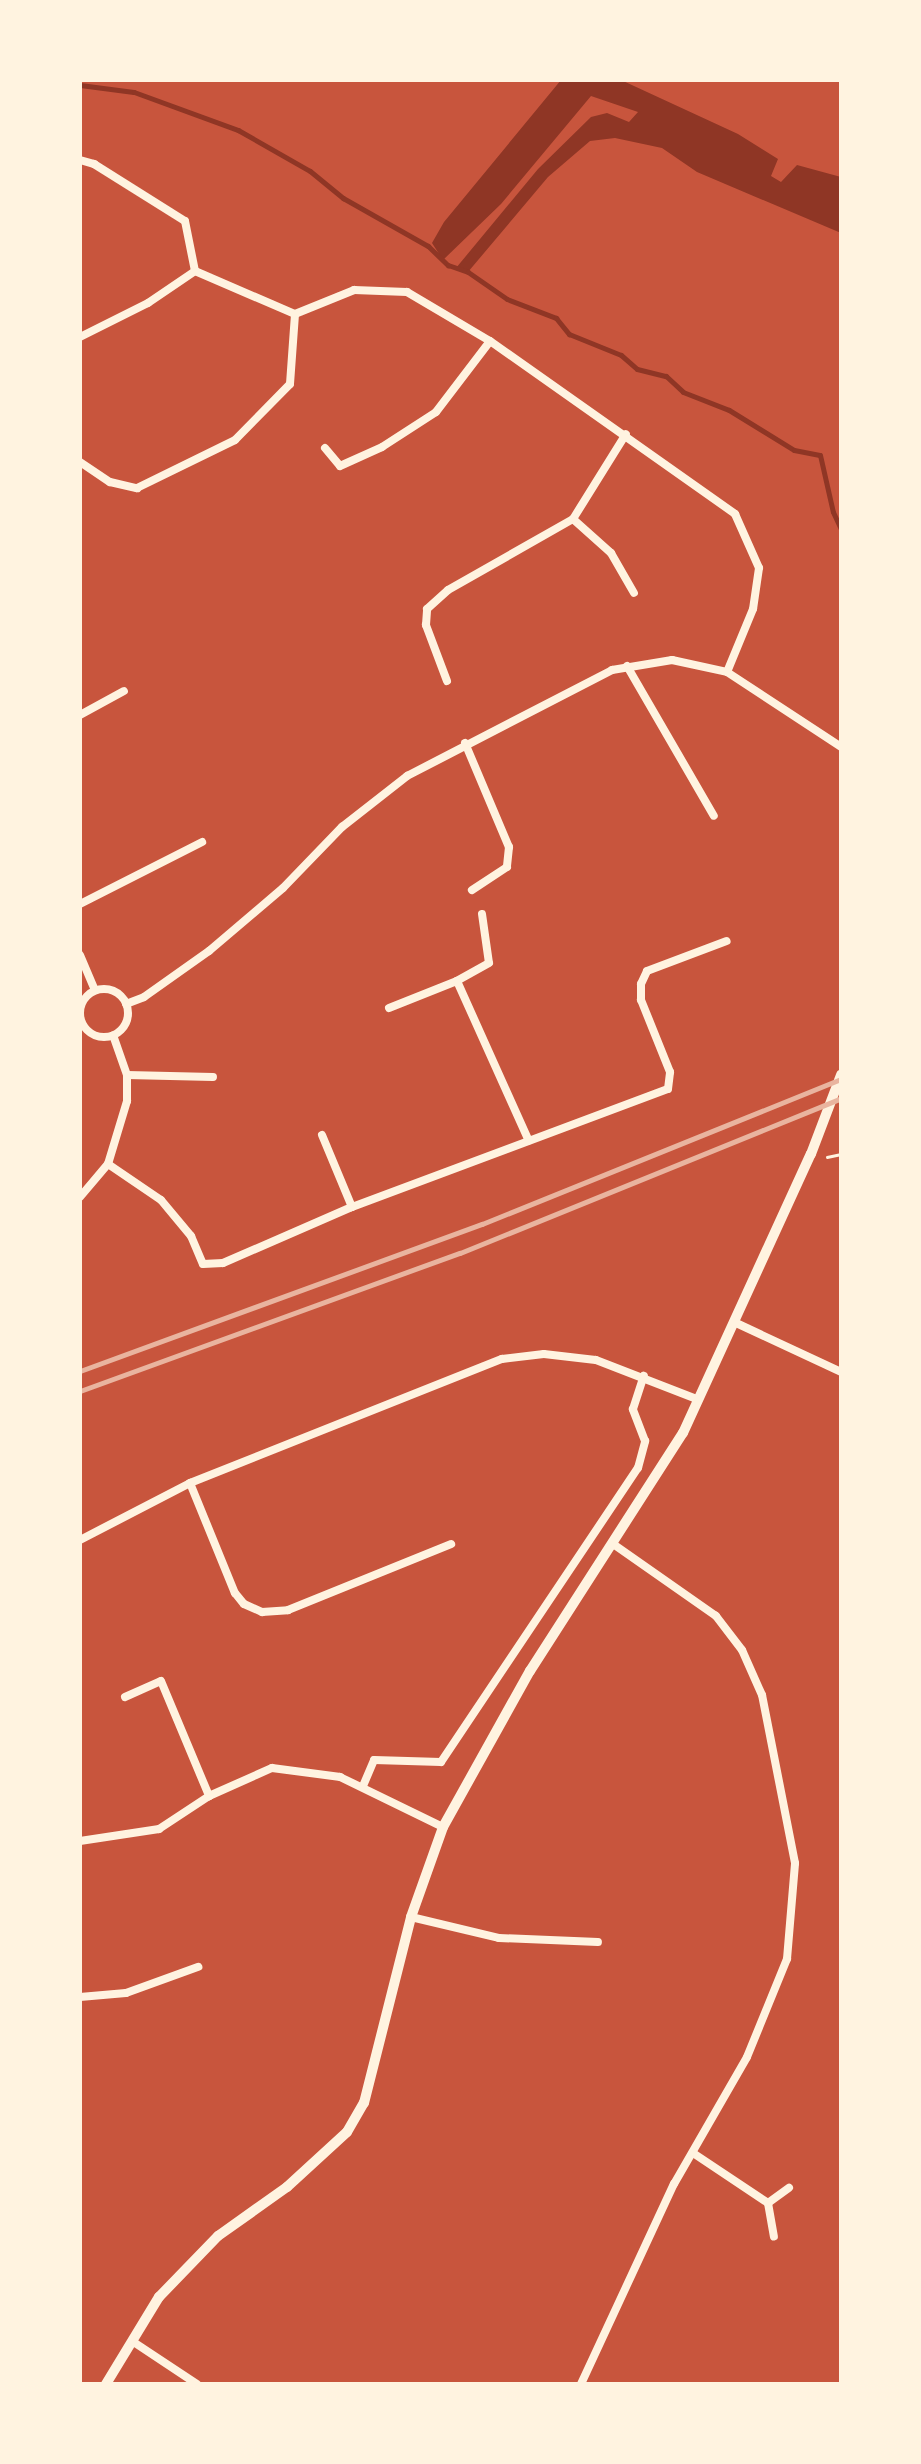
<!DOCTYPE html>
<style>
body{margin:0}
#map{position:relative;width:921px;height:2464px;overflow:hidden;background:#c8553d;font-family:"Source Sans 3",sans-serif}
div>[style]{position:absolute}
.water>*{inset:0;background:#8f3625}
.stream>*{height:5px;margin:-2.5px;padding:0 2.5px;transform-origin:2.5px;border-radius:2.5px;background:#8f3625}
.path>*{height:2.5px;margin:-1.25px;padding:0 1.25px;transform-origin:1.25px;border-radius:1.25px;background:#fff3e0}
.minor>*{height:8px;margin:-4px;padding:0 4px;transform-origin:4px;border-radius:4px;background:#fff3e0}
.minor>.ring{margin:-4px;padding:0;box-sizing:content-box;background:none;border:8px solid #fff3e0;border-radius:50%}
.tertiary>*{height:10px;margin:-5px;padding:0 5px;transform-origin:5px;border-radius:5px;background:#fff3e0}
.rail>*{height:5px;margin:-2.5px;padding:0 2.5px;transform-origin:2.5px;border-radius:2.5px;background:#e9b49f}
span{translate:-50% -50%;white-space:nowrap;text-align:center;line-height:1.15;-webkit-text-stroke:8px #fff3e0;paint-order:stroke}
.frame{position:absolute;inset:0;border:82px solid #fff3e0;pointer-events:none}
</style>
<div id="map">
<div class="water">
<div style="clip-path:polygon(561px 80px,621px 80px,738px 134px,778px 159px,771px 176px,781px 182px,797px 165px,841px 177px,841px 233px,697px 172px,662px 148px,615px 138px,590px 141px,548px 177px,468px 272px,456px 268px,538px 169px,591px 117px,607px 113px,629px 122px,638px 112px,591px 96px,501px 204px,443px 260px,432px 243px,444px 222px)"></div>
</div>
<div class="stream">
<div style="left:80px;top:85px;width:54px;rotate:7.4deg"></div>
<div style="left:134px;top:92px;width:111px;rotate:20.1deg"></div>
<div style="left:238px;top:130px;width:83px;rotate:29.7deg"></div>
<div style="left:310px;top:171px;width:43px;rotate:39.3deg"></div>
<div style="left:343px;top:198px;width:98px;rotate:29.5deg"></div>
<div style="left:428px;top:246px;width:28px;rotate:44deg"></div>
<div style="left:448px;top:265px;width:21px;rotate:19deg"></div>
<div style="left:468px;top:272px;width:47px;rotate:34.7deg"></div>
<div style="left:507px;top:299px;width:53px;rotate:21.2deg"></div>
<div style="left:556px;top:318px;width:21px;rotate:51deg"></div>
<div style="left:569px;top:334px;width:56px;rotate:22deg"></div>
<div style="left:621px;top:355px;width:21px;rotate:41deg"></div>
<div style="left:637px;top:369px;width:30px;rotate:14deg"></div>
<div style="left:666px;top:376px;width:23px;rotate:43deg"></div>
<div style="left:683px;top:392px;width:49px;rotate:21.4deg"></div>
<div style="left:729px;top:410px;width:76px;rotate:31.6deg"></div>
<div style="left:794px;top:450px;width:26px;rotate:11deg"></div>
<div style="left:820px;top:455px;width:58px;rotate:77.2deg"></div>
<div style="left:833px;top:512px;width:19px;rotate:65deg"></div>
</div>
<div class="path">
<div style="left:827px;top:1157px;width:14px;rotate:-12deg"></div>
</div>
<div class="minor">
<div style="left:80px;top:160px;width:15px;rotate:16deg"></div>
<div style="left:94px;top:164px;width:107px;rotate:32.1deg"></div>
<div style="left:185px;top:221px;width:51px;rotate:78.7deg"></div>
<div style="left:195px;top:271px;width:109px;rotate:23.3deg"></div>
<div style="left:295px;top:314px;width:64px;rotate:-22.1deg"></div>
<div style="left:354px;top:290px;width:53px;rotate:2.2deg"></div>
<div style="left:407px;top:292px;width:96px;rotate:30.6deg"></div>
<div style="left:490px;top:341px;width:300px;rotate:35.2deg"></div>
<div style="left:735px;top:514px;width:59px;rotate:66deg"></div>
<div style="left:759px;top:568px;width:41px;rotate:98.3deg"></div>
<div style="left:753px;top:609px;width:68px;rotate:112.4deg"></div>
<div style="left:80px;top:337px;width:76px;rotate:-26.6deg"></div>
<div style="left:148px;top:303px;width:57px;rotate:-34.2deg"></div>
<div style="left:325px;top:448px;width:23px;rotate:50deg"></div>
<div style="left:340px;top:466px;width:46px;rotate:-24.3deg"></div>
<div style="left:382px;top:447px;width:64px;rotate:-32.9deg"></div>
<div style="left:436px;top:412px;width:89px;rotate:-52.7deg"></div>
<div style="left:80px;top:462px;width:36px;rotate:34deg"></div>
<div style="left:110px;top:482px;width:28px;rotate:13deg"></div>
<div style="left:137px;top:488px;width:109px;rotate:-26.1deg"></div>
<div style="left:235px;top:440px;width:78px;rotate:-45.5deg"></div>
<div style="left:290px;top:384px;width:70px;rotate:-85.9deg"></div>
<div style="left:573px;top:519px;width:51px;rotate:41.8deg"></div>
<div style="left:611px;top:553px;width:46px;rotate:60.1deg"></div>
<div style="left:627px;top:666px;width:173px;rotate:59.9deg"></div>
<div style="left:447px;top:681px;width:60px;rotate:-110.6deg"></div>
<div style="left:426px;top:625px;width:16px;rotate:-86deg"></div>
<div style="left:427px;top:609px;width:28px;rotate:-42deg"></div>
<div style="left:448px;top:590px;width:144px;rotate:-29.6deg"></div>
<div style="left:573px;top:519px;width:100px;rotate:-58.1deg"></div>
<div style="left:80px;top:715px;width:50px;rotate:-28.6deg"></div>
<div style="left:465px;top:743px;width:113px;rotate:67.1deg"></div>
<div style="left:509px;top:847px;width:20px;rotate:96deg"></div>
<div style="left:507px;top:867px;width:42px;rotate:146.7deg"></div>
<div style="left:80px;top:904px;width:137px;rotate:-26.9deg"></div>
<div style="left:482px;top:914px;width:49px;rotate:81.9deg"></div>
<div style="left:489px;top:963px;width:37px;rotate:151deg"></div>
<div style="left:457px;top:981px;width:175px;rotate:65.8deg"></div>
<div style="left:80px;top:955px;width:38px;rotate:67deg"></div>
<div class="ring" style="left:80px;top:989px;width:40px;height:40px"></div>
<div style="left:126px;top:1004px;width:19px;rotate:-21deg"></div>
<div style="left:144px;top:997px;width:80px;rotate:-35.3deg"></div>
<div style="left:209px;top:951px;width:97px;rotate:-40.4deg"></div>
<div style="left:283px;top:888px;width:85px;rotate:-46deg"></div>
<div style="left:342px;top:827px;width:83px;rotate:-38.1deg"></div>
<div style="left:407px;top:776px;width:231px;rotate:-27.3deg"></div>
<div style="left:612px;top:670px;width:61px;rotate:-9.5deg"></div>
<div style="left:672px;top:660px;width:56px;rotate:12.3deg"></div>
<div style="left:727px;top:672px;width:136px;rotate:33.3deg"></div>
<div style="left:389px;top:1008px;width:73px;rotate:-21.7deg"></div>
<div style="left:127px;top:1075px;width:86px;rotate:1.3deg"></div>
<div style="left:322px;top:1135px;width:78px;rotate:67.4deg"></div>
<div style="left:108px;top:1164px;width:64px;rotate:34.2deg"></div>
<div style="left:161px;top:1200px;width:47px;rotate:50.2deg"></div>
<div style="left:191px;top:1236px;width:30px;rotate:67deg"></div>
<div style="left:203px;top:1264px;width:20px;rotate:-3deg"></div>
<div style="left:223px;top:1263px;width:141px;rotate:-23.5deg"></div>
<div style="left:352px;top:1207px;width:337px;rotate:-20.5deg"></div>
<div style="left:668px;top:1089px;width:17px;rotate:-83deg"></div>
<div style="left:670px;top:1072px;width:78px;rotate:-111.9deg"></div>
<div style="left:641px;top:1000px;width:16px;rotate:-90deg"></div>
<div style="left:641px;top:984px;width:14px;rotate:-65deg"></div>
<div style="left:647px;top:971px;width:85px;rotate:-20.6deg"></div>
<div style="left:80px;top:1197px;width:43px;rotate:-49.7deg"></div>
<div style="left:108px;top:1164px;width:66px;rotate:-73.2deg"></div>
<div style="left:127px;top:1101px;width:26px;rotate:-90deg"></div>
<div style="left:127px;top:1075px;width:42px;rotate:-109.3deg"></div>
<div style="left:734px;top:1322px;width:118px;rotate:25deg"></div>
<div style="left:190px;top:1483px;width:119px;rotate:67.8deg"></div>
<div style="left:235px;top:1593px;width:14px;rotate:51deg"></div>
<div style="left:244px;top:1604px;width:20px;rotate:24deg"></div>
<div style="left:262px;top:1612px;width:26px;rotate:-4deg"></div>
<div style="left:288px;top:1610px;width:176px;rotate:-22deg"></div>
<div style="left:80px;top:1540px;width:124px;rotate:-27.4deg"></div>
<div style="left:190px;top:1483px;width:336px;rotate:-21.7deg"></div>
<div style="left:502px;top:1359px;width:42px;rotate:-6.8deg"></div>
<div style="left:544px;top:1354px;width:52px;rotate:6.6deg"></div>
<div style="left:596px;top:1360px;width:110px;rotate:21.2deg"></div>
<div style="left:125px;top:1697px;width:39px;rotate:-24deg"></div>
<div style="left:161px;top:1681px;width:125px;rotate:67.3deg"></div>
<div style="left:363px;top:1786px;width:28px;rotate:-67deg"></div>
<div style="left:374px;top:1760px;width:67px;rotate:1.7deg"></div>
<div style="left:441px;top:1762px;width:354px;rotate:-56.2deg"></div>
<div style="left:638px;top:1468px;width:28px;rotate:-75deg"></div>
<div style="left:645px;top:1441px;width:34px;rotate:-111deg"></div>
<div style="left:633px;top:1409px;width:35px;rotate:-72deg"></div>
<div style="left:80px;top:1841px;width:80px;rotate:-8.6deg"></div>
<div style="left:159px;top:1829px;width:60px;rotate:-33.4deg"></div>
<div style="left:209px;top:1796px;width:69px;rotate:-24deg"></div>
<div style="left:272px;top:1768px;width:69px;rotate:7.5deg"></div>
<div style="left:340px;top:1777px;width:114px;rotate:25.9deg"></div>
<div style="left:411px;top:1917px;width:90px;rotate:13.4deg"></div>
<div style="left:499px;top:1938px;width:99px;rotate:2.3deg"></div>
<div style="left:80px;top:1997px;width:46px;rotate:-5deg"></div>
<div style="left:126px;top:1993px;width:77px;rotate:-19.9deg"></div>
<div style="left:693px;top:2153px;width:90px;rotate:33.7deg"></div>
<div style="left:768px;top:2203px;width:34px;rotate:80deg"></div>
<div style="left:768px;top:2203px;width:26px;rotate:-36deg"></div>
<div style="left:132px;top:2341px;width:78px;rotate:33.5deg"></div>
<div style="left:581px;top:2384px;width:221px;rotate:-65.1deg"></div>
<div style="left:674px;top:2184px;width:146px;rotate:-60.1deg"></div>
<div style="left:747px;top:2057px;width:106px;rotate:-67.8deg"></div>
<div style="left:787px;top:1959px;width:96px;rotate:-85.2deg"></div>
<div style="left:795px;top:1863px;width:171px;rotate:-101.1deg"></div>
<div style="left:762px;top:1695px;width:49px;rotate:-114deg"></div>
<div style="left:742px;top:1650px;width:43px;rotate:-127.4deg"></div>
<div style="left:716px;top:1616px;width:126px;rotate:-145deg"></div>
</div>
<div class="tertiary">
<div style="left:106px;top:2384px;width:102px;rotate:-58.7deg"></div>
<div style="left:159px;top:2297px;width:85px;rotate:-46deg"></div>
<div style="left:218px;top:2236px;width:85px;rotate:-35.4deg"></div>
<div style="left:287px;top:2187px;width:81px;rotate:-42.5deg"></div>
<div style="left:347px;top:2132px;width:34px;rotate:-60deg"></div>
<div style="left:364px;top:2103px;width:192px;rotate:-75.8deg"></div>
<div style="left:411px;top:1917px;width:96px;rotate:-70.4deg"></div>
<div style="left:443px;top:1827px;width:179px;rotate:-60.9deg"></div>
<div style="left:530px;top:1671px;width:283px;rotate:-57.3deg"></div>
<div style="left:683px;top:1433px;width:307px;rotate:-65.4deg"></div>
<div style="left:811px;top:1154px;width:85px;rotate:-69.2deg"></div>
</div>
<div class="rail">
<div style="left:80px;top:1371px;width:428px;rotate:-20.1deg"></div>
<div style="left:482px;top:1224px;width:387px;rotate:-22deg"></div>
<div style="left:80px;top:1391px;width:404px;rotate:-20deg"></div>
<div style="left:460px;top:1253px;width:411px;rotate:-22.1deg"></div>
</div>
<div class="frame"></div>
</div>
